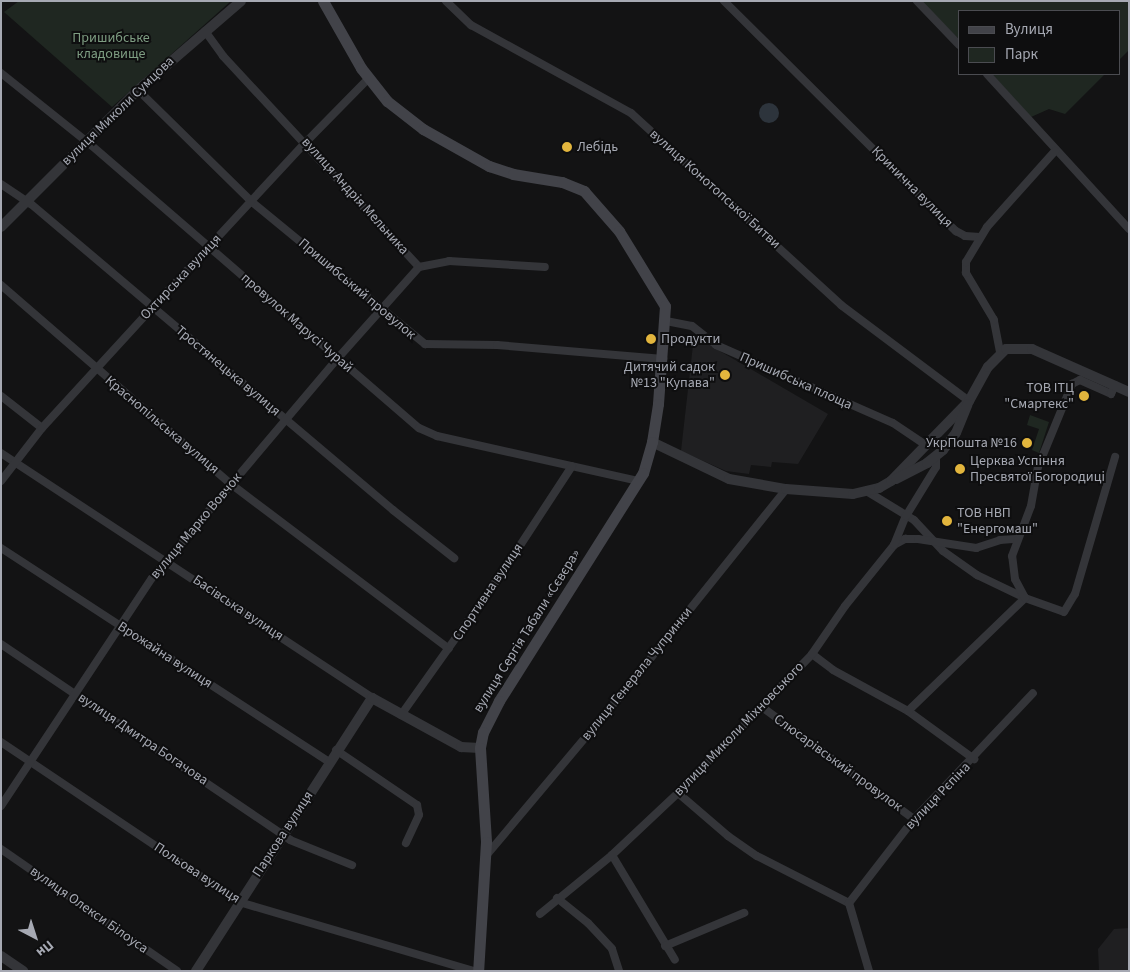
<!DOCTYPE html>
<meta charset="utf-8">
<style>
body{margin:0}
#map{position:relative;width:1130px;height:972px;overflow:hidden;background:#131314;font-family:"Source Sans 3",sans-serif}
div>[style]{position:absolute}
.built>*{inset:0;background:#1f1f21}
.green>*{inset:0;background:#1f2721}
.water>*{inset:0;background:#2d343c}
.round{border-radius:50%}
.minor>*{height:8px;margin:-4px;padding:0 4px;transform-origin:4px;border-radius:4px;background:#343539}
.tertiary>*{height:10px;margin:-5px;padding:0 5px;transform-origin:5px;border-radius:5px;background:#343539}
.secondary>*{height:11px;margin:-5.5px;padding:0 5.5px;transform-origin:5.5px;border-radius:5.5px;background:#424349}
.dots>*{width:14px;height:14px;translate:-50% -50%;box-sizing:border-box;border:2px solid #0e0e0f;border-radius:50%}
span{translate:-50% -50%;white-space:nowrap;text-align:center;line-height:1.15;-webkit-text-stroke:4px #0e0e0f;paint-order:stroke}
.park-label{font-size:14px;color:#7e9d82}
.street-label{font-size:14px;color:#a6a9b3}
.poi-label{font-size:14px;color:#a6a9b3}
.left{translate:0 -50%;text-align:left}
.right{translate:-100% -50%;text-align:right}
.frame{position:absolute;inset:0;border:2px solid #a6a9b3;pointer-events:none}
.legend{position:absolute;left:958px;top:10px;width:162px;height:65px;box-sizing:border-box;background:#0e0e0f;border:1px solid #4b4c51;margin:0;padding:6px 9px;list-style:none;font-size:15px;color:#a6a9b3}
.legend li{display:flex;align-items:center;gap:10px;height:25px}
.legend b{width:25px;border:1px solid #4b4c51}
.north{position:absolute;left:10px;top:912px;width:50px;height:50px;-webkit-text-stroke:4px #0e0e0f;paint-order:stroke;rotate:140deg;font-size:14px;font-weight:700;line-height:20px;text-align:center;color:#a6a9b3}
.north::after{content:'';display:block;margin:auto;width:18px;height:22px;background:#a6a9b3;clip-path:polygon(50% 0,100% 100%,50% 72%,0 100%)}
</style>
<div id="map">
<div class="built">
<div style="clip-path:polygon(694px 336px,828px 414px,798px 464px,772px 462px,771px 467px,751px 465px,749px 474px,726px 471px,681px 451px)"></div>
<div style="clip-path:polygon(1129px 928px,1129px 971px,1099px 971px,1098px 949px,1114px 929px)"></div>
</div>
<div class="green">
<div style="clip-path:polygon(19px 1px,231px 1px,112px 107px,4px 12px)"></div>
<div style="clip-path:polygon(921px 1px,1129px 1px,1129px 50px,1119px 60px,1119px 11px,959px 11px,959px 39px)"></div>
<div style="clip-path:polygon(992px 74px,1105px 74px,1065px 114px,1049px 109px,1031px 117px)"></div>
<div style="clip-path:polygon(1030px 415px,1049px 422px,1039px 453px,1032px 450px,1039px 429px,1027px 425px)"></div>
</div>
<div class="water">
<div class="round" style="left:759px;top:103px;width:20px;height:20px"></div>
</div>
<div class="minor">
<div style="left:446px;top:1px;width:35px;rotate:44deg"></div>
<div style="left:471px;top:25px;width:183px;rotate:28.8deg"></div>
<div style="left:631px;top:113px;width:285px;rotate:42.4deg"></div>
<div style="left:841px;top:305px;width:160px;rotate:36.9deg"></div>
<div style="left:724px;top:1px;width:327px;rotate:44.8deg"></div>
<div style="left:956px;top:231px;width:10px;rotate:29deg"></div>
<div style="left:965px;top:236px;width:15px;rotate:4deg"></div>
<div style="left:917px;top:1px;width:61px;rotate:46.3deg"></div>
<div style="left:205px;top:31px;width:31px;rotate:54deg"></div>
<div style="left:223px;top:56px;width:288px;rotate:47.1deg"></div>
<div style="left:419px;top:267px;width:31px;rotate:-11deg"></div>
<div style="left:449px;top:261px;width:96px;rotate:3.6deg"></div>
<div style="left:1px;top:73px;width:115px;rotate:38.7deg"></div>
<div style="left:91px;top:145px;width:433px;rotate:40.8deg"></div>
<div style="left:419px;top:428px;width:20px;rotate:24deg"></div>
<div style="left:437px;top:436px;width:207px;rotate:12.6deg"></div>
<div style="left:987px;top:74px;width:210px;rotate:47.5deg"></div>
<div style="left:138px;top:90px;width:160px;rotate:44.5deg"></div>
<div style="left:252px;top:202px;width:224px;rotate:39.4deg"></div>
<div style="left:425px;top:344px;width:72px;rotate:0.8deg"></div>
<div style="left:497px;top:345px;width:167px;rotate:4.8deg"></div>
<div style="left:1px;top:184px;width:36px;rotate:34deg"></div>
<div style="left:31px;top:204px;width:474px;rotate:40.2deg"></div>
<div style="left:393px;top:510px;width:78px;rotate:38.2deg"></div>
<div style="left:1px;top:285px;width:304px;rotate:40.9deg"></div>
<div style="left:231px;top:484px;width:273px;rotate:37.1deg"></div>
<div style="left:666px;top:321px;width:26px;rotate:11deg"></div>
<div style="left:692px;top:326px;width:31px;rotate:38deg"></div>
<div style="left:716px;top:345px;width:193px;rotate:23.8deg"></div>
<div style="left:893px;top:423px;width:37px;rotate:34deg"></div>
<div style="left:1000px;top:352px;width:33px;rotate:-101deg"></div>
<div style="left:994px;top:320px;width:55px;rotate:-120.8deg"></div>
<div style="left:966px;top:273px;width:11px;rotate:-90deg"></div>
<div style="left:966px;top:262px;width:41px;rotate:-59deg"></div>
<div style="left:987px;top:227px;width:102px;rotate:-48.2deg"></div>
<div style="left:1px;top:396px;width:52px;rotate:38deg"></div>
<div style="left:1px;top:453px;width:445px;rotate:33.4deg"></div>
<div style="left:1px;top:481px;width:67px;rotate:-52.3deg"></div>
<div style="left:42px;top:428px;width:164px;rotate:-47.5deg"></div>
<div style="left:153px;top:307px;width:225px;rotate:-47.2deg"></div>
<div style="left:306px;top:142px;width:88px;rotate:-45.5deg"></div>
<div style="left:868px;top:492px;width:54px;rotate:31.3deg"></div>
<div style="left:914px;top:520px;width:42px;rotate:46.9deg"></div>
<div style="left:943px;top:551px;width:42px;rotate:35.2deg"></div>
<div style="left:977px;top:575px;width:53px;rotate:25.6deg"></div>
<div style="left:1025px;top:598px;width:41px;rotate:19.7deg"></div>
<div style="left:1064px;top:612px;width:21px;rotate:-59deg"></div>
<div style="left:1075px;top:594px;width:143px;rotate:-73.7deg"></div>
<div style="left:894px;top:545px;width:13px;rotate:-29deg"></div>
<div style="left:905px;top:539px;width:13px"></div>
<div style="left:918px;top:539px;width:59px;rotate:8.8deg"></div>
<div style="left:976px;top:548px;width:25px;rotate:-18deg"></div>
<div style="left:1000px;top:540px;width:16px;rotate:-4deg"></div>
<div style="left:1px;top:548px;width:392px;rotate:33.1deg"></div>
<div style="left:1px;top:644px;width:349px;rotate:34.1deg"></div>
<div style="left:290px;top:840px;width:67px;rotate:22deg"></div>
<div style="left:812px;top:654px;width:26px;rotate:37deg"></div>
<div style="left:833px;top:670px;width:85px;rotate:28.7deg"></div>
<div style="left:908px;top:711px;width:82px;rotate:36deg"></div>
<div style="left:762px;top:707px;width:189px;rotate:36.4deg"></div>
<div style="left:908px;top:711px;width:163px;rotate:-44deg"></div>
<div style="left:1025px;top:598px;width:21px;rotate:-118deg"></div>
<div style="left:1015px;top:579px;width:23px;rotate:-97deg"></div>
<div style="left:1012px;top:556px;width:53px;rotate:-69.2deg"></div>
<div style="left:1031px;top:506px;width:40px;rotate:-80deg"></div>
<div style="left:1038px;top:467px;width:90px;rotate:-67.7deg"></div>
<div style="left:1072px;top:384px;width:9px;rotate:-27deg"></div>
<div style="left:1080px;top:380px;width:34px;rotate:24deg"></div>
<div style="left:1111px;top:394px;width:10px;rotate:-66deg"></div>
<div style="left:401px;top:715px;width:178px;rotate:-54.6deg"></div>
<div style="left:504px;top:570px;width:124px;rotate:-56.8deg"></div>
<div style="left:1px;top:742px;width:287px;rotate:33.9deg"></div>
<div style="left:239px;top:902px;width:244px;rotate:16.4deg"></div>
<div style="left:336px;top:750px;width:98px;rotate:34.2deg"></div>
<div style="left:417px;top:805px;width:10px;rotate:79deg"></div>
<div style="left:419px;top:815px;width:31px;rotate:115deg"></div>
<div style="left:678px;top:793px;width:66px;rotate:40.7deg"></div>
<div style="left:728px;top:836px;width:35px;rotate:35deg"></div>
<div style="left:757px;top:856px;width:103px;rotate:27.1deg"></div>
<div style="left:1px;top:806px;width:273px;rotate:-56.5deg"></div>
<div style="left:152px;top:578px;width:288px;rotate:-49.8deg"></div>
<div style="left:338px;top:358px;width:122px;rotate:-48.3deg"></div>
<div style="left:1px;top:849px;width:214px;rotate:34.7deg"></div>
<div style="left:612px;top:855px;width:122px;rotate:59deg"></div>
<div style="left:485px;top:857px;width:219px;rotate:-50deg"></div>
<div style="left:626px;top:689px;width:256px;rotate:-51.3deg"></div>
<div style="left:557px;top:898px;width:40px;rotate:39deg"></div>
<div style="left:588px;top:923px;width:35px;rotate:47deg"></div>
<div style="left:612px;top:949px;width:23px;rotate:72deg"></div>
<div style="left:849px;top:903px;width:106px;rotate:-52.3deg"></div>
<div style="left:914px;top:819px;width:173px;rotate:-46.6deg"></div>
<div style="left:849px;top:903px;width:71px;rotate:73.6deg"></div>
<div style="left:540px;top:914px;width:93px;rotate:-39.3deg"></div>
<div style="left:612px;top:855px;width:91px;rotate:-43.2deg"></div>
<div style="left:678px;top:793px;width:193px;rotate:-46deg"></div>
<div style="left:812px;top:654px;width:58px;rotate:-55.5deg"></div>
<div style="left:845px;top:606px;width:78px;rotate:-51.2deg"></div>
<div style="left:894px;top:545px;width:31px;rotate:-68deg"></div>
<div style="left:906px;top:516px;width:57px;rotate:-58.5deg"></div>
<div style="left:936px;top:467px;width:11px;rotate:-90deg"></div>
<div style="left:665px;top:946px;width:86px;rotate:-22.7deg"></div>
</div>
<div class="tertiary">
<div style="left:1px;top:227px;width:194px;rotate:-45deg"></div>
<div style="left:138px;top:90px;width:136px;rotate:-40.8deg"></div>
<div style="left:652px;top:442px;width:85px;rotate:25.7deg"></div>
<div style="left:729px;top:479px;width:58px;rotate:10deg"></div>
<div style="left:786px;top:489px;width:67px;rotate:4.3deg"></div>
<div style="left:853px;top:494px;width:27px;rotate:-13deg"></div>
<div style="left:879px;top:488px;width:14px;rotate:-30deg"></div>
<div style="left:891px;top:481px;width:112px;rotate:-45.7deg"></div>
<div style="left:969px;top:401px;width:39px;rotate:-61deg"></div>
<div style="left:988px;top:367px;width:25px;rotate:-45deg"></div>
<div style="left:1006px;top:349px;width:26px"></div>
<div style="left:1032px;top:349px;width:106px;rotate:23.9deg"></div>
<div style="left:896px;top:479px;width:35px;rotate:-27deg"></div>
<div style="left:927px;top:463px;width:21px;rotate:-39deg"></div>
<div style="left:943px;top:450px;width:21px;rotate:-53deg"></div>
<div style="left:956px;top:433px;width:31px;rotate:-68deg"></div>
<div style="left:1px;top:956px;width:27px;rotate:34deg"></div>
<div style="left:196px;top:971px;width:325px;rotate:-57.2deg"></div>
<div style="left:372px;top:698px;width:102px;rotate:28.8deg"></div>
<div style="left:461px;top:747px;width:19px;rotate:3deg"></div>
</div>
<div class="secondary">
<div style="left:323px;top:1px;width:77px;rotate:60.4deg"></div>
<div style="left:361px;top:68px;width:42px;rotate:51.8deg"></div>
<div style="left:387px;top:101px;width:46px;rotate:37.9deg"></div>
<div style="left:423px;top:129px;width:76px;rotate:29.3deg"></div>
<div style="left:489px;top:166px;width:25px;rotate:18deg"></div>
<div style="left:513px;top:174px;width:50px;rotate:9.3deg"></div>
<div style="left:562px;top:182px;width:24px;rotate:22deg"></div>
<div style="left:584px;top:191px;width:53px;rotate:48.8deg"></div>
<div style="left:619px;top:231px;width:88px;rotate:58.5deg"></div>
<div style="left:665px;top:306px;width:98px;rotate:94.1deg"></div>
<div style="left:658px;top:404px;width:38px;rotate:99deg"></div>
<div style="left:652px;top:442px;width:32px;rotate:106deg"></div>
<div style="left:643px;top:473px;width:270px;rotate:122.3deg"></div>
<div style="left:499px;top:701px;width:35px;rotate:117deg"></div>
<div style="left:483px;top:732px;width:16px;rotate:101deg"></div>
<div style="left:480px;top:748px;width:94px;rotate:86.3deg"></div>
<div style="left:486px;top:842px;width:129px;rotate:93.5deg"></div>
</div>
<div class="dots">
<div style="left:567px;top:147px;background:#e2b53d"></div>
<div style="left:651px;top:339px;background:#e2b53d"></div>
<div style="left:725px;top:375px;background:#e2b53d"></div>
<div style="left:1084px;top:396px;background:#e2b53d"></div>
<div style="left:1027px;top:443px;background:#e2b53d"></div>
<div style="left:960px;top:469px;background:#e2b53d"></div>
<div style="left:947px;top:521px;background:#e2b53d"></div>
</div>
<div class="park-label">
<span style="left:111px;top:46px">Пришибське<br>кладовище</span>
</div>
<div class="street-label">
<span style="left:118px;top:111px;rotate:-44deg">вулиця Миколи Сумцова</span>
<span style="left:912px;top:187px;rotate:45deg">Кринична вулиця</span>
<span style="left:715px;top:189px;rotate:42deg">вулиця Конотопської Битви</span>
<span style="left:355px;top:196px;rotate:48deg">вулиця Андрія Мельника</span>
<span style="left:181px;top:277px;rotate:-47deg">Охтирська вулиця</span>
<span style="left:357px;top:289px;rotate:40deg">Пришибський провулок</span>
<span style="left:297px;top:323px;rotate:41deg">провулок Марусі Чурай</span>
<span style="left:228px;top:371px;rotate:40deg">Тростянецька вулиця</span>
<span style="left:796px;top:381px;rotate:24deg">Пришибська площа</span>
<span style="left:162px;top:425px;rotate:40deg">Краснопільська вулиця</span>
<span style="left:196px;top:526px;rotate:-50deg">вулиця Марко Вовчок</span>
<span style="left:488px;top:592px;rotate:-56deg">Спортивна вулиця</span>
<span style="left:238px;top:608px;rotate:34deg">Басівська вулиця</span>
<span style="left:527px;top:631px;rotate:-58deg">вулиця Сергія Табали «Сєвєра»</span>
<span style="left:165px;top:655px;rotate:33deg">Врожайна вулиця</span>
<span style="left:637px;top:674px;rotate:-51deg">вулиця Генерала Чупринки</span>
<span style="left:739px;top:729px;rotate:-46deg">вулиця Миколи Міхновського</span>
<span style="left:143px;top:739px;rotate:34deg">вулиця Дмитра Богачова</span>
<span style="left:838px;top:763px;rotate:36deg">Слюсарівський провулок</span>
<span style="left:938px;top:796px;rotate:-46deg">вулиця Рєпіна</span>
<span style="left:283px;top:834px;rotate:-57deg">Паркова вулиця</span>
<span style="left:197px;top:873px;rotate:33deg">Польова вулиця</span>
<span style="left:89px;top:910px;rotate:35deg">вулиця Олекси Білоуса</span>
</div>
<div class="poi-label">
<span class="left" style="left:577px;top:147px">Лебідь</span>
<span class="left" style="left:661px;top:339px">Продукти</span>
<span class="right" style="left:715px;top:375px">Дитячий садок<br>№13 "Купава"</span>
<span class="right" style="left:1074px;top:396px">ТОВ ІТЦ<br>"Смартекс"</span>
<span class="right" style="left:1017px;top:443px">УкрПошта №16</span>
<span class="left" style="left:970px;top:469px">Церква Успіння<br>Пресвятої Богородиці</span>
<span class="left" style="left:957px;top:521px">ТОВ НВП<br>"Енергомаш"</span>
</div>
<div class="frame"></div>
<ul class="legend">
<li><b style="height:6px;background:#424349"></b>Вулиця</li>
<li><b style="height:14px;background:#1f2721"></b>Парк</li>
</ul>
<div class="north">Пн</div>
</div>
